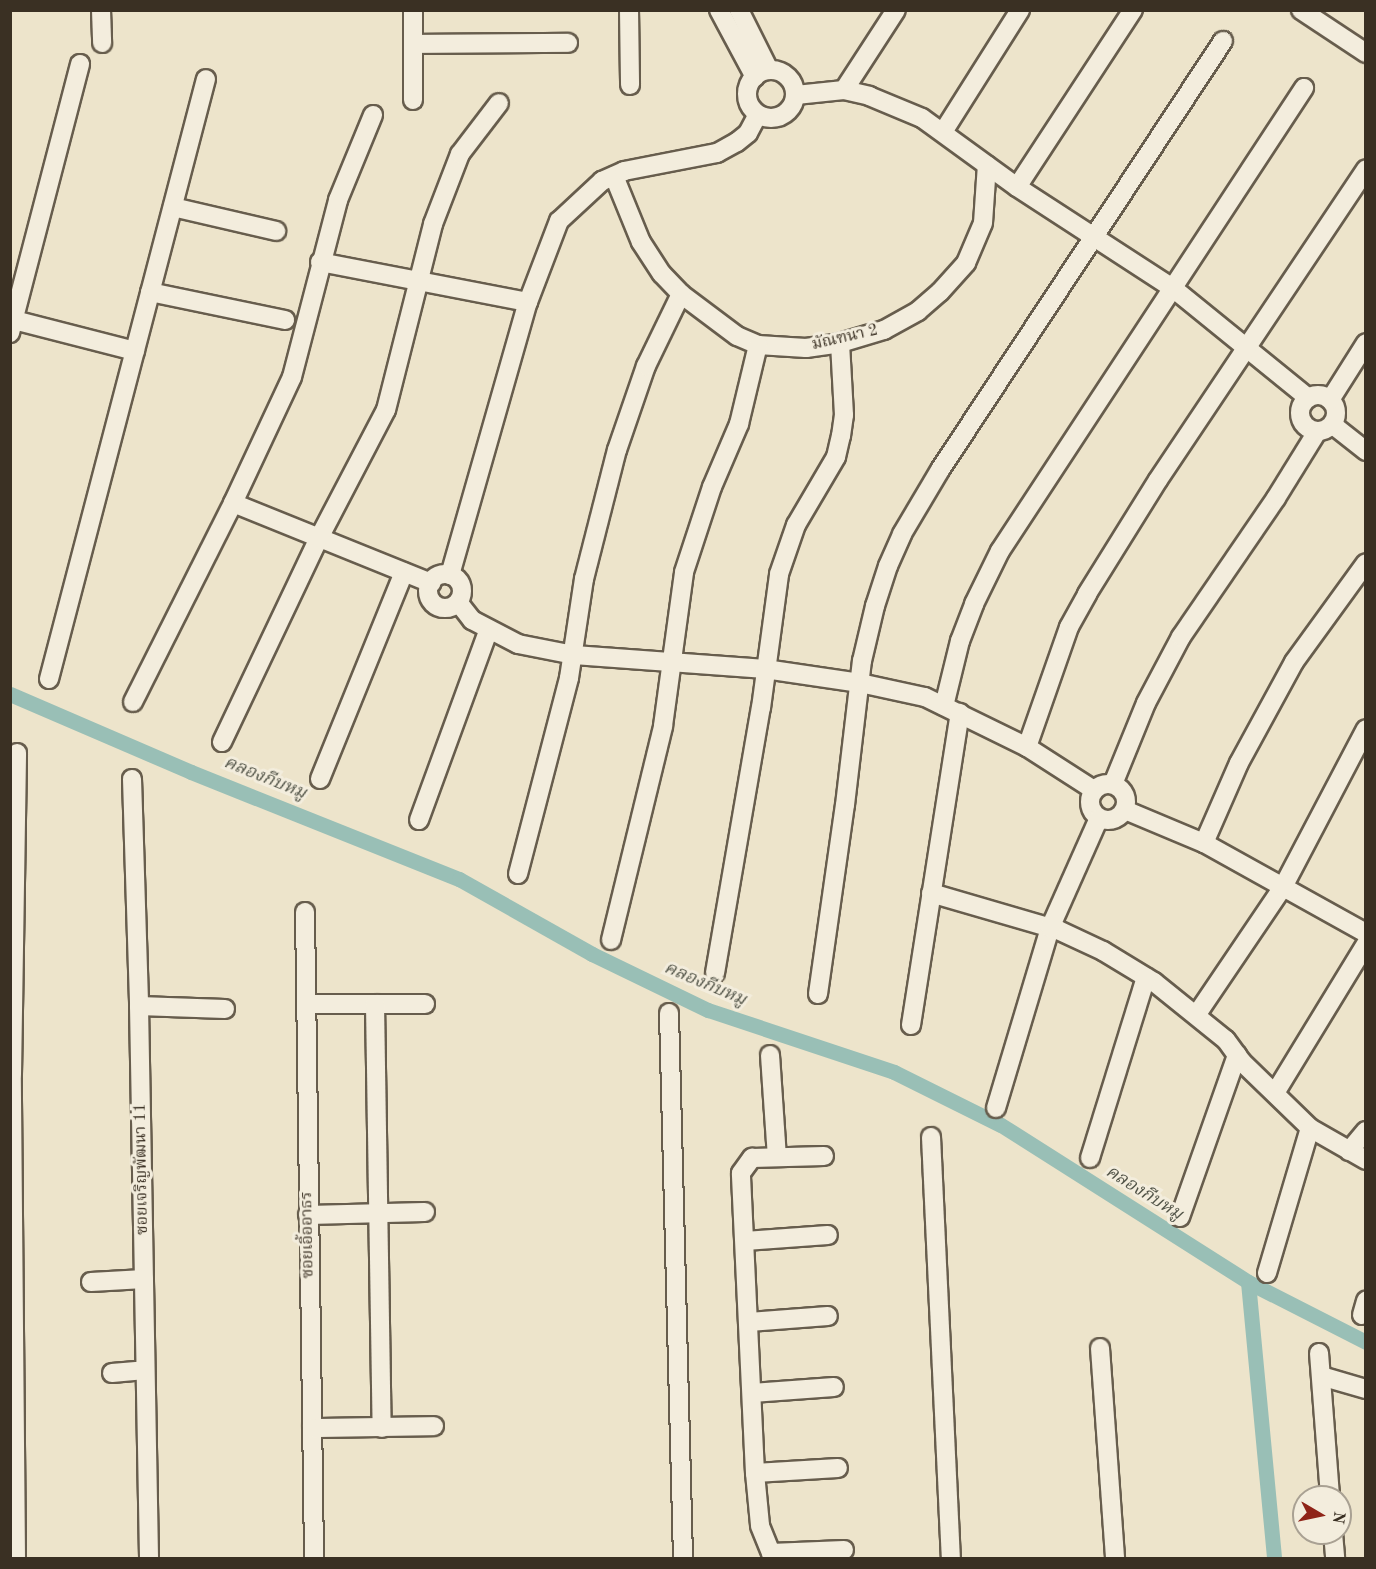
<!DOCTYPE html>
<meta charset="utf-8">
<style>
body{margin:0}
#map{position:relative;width:1376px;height:1569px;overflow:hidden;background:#ede4cb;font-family:"Old Standard TT","Noto Serif Thai",serif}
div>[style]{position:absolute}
.canal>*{height:15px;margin:-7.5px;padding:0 7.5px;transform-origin:7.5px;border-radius:7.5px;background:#99bfb6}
.roads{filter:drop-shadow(2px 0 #675d4d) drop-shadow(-2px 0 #675d4d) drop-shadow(0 2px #675d4d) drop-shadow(0 -2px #675d4d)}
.minor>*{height:18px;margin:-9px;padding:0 9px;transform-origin:9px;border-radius:9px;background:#f3eddd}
.minor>.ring{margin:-9px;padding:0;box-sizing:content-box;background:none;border:18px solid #f3eddd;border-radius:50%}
span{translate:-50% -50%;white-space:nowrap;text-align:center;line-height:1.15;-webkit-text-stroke:6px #f3eddd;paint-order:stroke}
.street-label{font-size:16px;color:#3a3023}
.water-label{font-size:18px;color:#525448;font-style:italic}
.frame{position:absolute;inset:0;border:12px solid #3a3023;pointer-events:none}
.north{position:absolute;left:1292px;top:1485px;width:60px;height:60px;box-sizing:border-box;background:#f3eddd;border:2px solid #a9a193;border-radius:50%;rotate:99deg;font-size:16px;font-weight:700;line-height:24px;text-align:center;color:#3a3023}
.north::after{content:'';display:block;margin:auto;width:21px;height:27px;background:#8f2418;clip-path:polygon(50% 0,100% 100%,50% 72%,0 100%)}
</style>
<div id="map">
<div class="canal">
<div style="left:10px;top:694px;width:197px;rotate:23.3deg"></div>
<div style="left:191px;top:772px;width:289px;rotate:21.8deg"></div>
<div style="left:459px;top:879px;width:153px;rotate:29.4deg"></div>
<div style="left:592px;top:954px;width:129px;rotate:25.8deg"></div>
<div style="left:708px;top:1010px;width:196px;rotate:18.4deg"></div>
<div style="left:894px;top:1072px;width:119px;rotate:26.4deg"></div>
<div style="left:1001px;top:1125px;width:293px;rotate:32.4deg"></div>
<div style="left:1248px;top:1282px;width:132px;rotate:27deg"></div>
<div style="left:1248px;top:1282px;width:277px;rotate:84.6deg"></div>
</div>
<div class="roads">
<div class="minor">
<div style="left:101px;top:10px;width:33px;rotate:88deg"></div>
<div style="left:629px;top:10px;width:75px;rotate:89.2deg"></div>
<div style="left:719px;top:10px;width:76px;rotate:61.8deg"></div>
<div style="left:739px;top:10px;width:67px;rotate:63.4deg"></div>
<div style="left:1301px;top:10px;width:78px;rotate:33.5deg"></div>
<div style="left:415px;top:44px;width:153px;rotate:-0.4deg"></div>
<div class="ring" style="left:747px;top:70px;width:30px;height:30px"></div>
<div style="left:844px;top:90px;width:95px;rotate:-57deg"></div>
<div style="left:796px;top:95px;width:48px;rotate:-5.9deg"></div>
<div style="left:844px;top:90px;width:26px;rotate:13deg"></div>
<div style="left:869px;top:96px;width:57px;rotate:22.5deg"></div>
<div style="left:922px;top:118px;width:117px;rotate:36deg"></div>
<div style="left:1017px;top:187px;width:187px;rotate:33deg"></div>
<div style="left:1174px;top:289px;width:173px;rotate:39.1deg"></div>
<div style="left:413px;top:100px;width:90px;rotate:-90deg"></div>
<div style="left:943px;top:132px;width:144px;rotate:-57.7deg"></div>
<div style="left:614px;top:176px;width:71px;rotate:67.8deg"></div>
<div style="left:641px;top:242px;width:38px;rotate:57deg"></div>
<div style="left:662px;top:274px;width:28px;rotate:46deg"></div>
<div style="left:681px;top:294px;width:70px;rotate:36.9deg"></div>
<div style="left:737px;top:336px;width:23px;rotate:23deg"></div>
<div style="left:758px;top:345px;width:48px;rotate:3.6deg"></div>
<div style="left:806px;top:348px;width:34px;rotate:-8deg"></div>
<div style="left:840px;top:343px;width:46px;rotate:-16.5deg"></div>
<div style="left:884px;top:330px;width:39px;rotate:-29deg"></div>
<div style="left:918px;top:311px;width:29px;rotate:-41deg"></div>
<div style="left:940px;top:292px;width:39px;rotate:-48deg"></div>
<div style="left:966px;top:263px;width:43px;rotate:-67deg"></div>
<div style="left:983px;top:223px;width:58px;rotate:-86.1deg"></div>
<div style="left:1017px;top:187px;width:212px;rotate:-56.8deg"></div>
<div style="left:173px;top:207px;width:106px;rotate:13.1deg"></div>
<div style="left:320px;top:262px;width:212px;rotate:10.9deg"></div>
<div style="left:150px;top:292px;width:138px;rotate:11.7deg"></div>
<div style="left:10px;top:319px;width:129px;rotate:14.4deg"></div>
<div style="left:10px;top:333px;width:278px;rotate:-75.4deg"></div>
<div class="ring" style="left:1300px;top:395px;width:18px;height:18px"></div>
<div style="left:1330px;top:400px;width:67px;rotate:-57.7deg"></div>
<div style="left:1333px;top:425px;width:42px;rotate:38.2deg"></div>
<div style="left:233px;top:503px;width:214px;rotate:22deg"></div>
<div class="ring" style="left:428px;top:574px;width:16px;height:16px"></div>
<div style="left:450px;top:575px;width:284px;rotate:-74.1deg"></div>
<div style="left:528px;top:302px;width:87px;rotate:-69.1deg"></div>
<div style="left:559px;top:221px;width:59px;rotate:-42.9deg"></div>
<div style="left:602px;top:181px;width:24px;rotate:-24deg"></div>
<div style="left:624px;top:171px;width:95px;rotate:-11deg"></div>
<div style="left:717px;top:153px;width:23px;rotate:-29deg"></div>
<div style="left:737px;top:142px;width:14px;rotate:-39deg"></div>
<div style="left:748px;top:133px;width:21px;rotate:-62deg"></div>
<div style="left:458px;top:602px;width:23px;rotate:52deg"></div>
<div style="left:472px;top:620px;width:52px;rotate:27.6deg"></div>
<div style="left:518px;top:644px;width:57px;rotate:11.1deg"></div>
<div style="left:574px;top:655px;width:192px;rotate:4.2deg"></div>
<div style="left:765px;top:669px;width:96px;rotate:8.4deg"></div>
<div style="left:860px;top:683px;width:66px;rotate:12.2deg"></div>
<div style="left:925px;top:697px;width:114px;rotate:26.1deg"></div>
<div style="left:1027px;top:747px;width:80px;rotate:32.7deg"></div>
<div style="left:49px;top:679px;width:620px;rotate:-75.34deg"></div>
<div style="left:133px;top:702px;width:223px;rotate:-63.3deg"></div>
<div style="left:233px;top:503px;width:139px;rotate:-64.9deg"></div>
<div style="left:292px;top:377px;width:183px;rotate:-75.4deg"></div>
<div style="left:338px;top:200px;width:92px;rotate:-67.6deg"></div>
<div style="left:944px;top:706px;width:67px;rotate:-76.2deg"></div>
<div style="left:960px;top:641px;width:40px;rotate:-69deg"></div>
<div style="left:974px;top:604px;width:59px;rotate:-63.9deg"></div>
<div style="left:1000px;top:551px;width:554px;rotate:-56.71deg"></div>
<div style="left:222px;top:742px;width:226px;rotate:-64.6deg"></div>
<div style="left:319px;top:538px;width:144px;rotate:-62.4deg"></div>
<div style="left:386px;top:410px;width:192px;rotate:-75.8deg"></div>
<div style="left:433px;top:224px;width:75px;rotate:-68.9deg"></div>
<div style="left:460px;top:154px;width:64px;rotate:-52.6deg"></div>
<div style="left:1027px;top:747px;width:127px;rotate:-70.7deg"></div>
<div style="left:1069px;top:627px;width:38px;rotate:-61deg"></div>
<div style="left:1087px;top:594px;width:134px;rotate:-58.1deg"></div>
<div style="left:1158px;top:480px;width:374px;rotate:-56.2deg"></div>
<div style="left:132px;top:779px;width:227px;rotate:88.2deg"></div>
<div style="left:139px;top:1006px;width:552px;rotate:88.96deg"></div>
<div style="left:320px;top:779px;width:223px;rotate:-67.9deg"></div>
<div class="ring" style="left:1090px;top:784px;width:18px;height:18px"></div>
<div style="left:1113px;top:784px;width:87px;rotate:-67.8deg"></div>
<div style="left:1146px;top:703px;width:75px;rotate:-62.1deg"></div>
<div style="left:1181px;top:637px;width:168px;rotate:-55.6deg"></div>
<div style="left:1276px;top:498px;width:78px;rotate:-58.2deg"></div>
<div style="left:1125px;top:810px;width:86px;rotate:22.7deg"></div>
<div style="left:1204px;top:843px;width:185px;rotate:29.1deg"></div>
<div style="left:419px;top:820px;width:203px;rotate:-69.9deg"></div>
<div style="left:1204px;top:843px;width:87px;rotate:-66.4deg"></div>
<div style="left:1239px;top:763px;width:115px;rotate:-61.4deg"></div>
<div style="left:1294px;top:662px;width:122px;rotate:-54deg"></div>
<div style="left:518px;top:874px;width:203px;rotate:-75.4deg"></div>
<div style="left:569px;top:678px;width:100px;rotate:-81.4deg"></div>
<div style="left:584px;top:579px;width:133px;rotate:-75.7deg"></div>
<div style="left:617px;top:450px;width:89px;rotate:-71deg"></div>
<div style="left:646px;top:366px;width:80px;rotate:-64.1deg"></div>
<div style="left:931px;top:893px;width:132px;rotate:16.2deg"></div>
<div style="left:1058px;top:930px;width:50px;rotate:25deg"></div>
<div style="left:1103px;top:951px;width:60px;rotate:31.3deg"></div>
<div style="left:1154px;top:982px;width:92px;rotate:38.9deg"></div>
<div style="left:1226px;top:1040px;width:27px;rotate:54deg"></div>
<div style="left:1242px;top:1062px;width:95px;rotate:44.1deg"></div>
<div style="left:1310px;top:1128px;width:64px;rotate:29.7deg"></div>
<div style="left:305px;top:912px;width:646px;rotate:89.2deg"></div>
<div style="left:611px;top:940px;width:220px;rotate:-76.3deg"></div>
<div style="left:663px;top:726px;width:155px;rotate:-82.2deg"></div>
<div style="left:684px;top:572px;width:89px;rotate:-71.8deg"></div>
<div style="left:712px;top:487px;width:69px;rotate:-66.8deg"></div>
<div style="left:739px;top:424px;width:81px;rotate:-76.5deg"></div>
<div style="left:715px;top:973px;width:269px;rotate:-80.2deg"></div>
<div style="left:761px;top:708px;width:135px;rotate:-82.3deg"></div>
<div style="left:779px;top:574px;width:52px;rotate:-70.9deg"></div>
<div style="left:796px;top:525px;width:79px;rotate:-59.5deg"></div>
<div style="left:836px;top:457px;width:22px;rotate:-77deg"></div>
<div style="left:841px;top:436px;width:21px;rotate:-82deg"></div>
<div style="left:844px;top:415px;width:72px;rotate:-93.2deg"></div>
<div style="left:818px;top:994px;width:191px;rotate:-81.9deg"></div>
<div style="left:845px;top:805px;width:145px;rotate:-83.3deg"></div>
<div style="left:862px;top:661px;width:57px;rotate:-76.7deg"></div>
<div style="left:875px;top:606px;width:42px;rotate:-72deg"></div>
<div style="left:888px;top:566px;width:35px;rotate:-66deg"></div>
<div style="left:902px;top:534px;width:74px;rotate:-59.3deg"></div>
<div style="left:940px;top:470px;width:514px;rotate:-56.59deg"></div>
<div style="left:306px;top:1004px;width:119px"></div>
<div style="left:375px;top:1004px;width:424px;rotate:89.1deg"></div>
<div style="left:139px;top:1006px;width:86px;rotate:2deg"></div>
<div style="left:669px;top:1013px;width:545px;rotate:88.53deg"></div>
<div style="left:1197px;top:1014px;width:153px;rotate:-55.9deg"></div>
<div style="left:1283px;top:887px;width:178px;rotate:-62.3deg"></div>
<div style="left:911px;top:1025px;width:316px;rotate:-81.1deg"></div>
<div style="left:770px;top:1055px;width:102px;rotate:86.1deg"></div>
<div style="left:1275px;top:1093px;width:175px;rotate:-58.6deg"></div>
<div style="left:996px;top:1108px;width:188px;rotate:-73.3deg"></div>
<div style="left:1050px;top:928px;width:120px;rotate:-66deg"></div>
<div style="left:931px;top:1137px;width:421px;rotate:87.3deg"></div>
<div style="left:1349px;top:1151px;width:26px;rotate:-50deg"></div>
<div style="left:1090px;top:1158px;width:189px;rotate:-72.8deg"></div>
<div style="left:308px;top:1215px;width:117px;rotate:-1.5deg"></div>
<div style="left:1180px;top:1217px;width:172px;rotate:-70.6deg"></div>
<div style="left:745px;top:1241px;width:83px;rotate:-4.1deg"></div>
<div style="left:1267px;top:1273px;width:151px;rotate:-73.5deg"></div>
<div style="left:91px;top:1282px;width:53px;rotate:-3.2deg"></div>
<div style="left:1362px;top:1315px;width:15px;rotate:-74deg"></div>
<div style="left:749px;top:1322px;width:79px;rotate:-4.3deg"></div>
<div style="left:1100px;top:1348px;width:211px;rotate:85.9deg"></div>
<div style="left:1319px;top:1353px;width:144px;rotate:85.6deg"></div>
<div style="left:112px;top:1373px;width:33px;rotate:-5deg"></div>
<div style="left:1321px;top:1376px;width:47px;rotate:16.1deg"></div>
<div style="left:752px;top:1393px;width:82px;rotate:-4.2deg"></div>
<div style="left:312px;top:1428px;width:122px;rotate:-0.9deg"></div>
<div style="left:755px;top:1473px;width:83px;rotate:-3.4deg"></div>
<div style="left:1333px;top:1533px;width:25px;rotate:85deg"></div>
<div style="left:771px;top:1553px;width:73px;rotate:-2.4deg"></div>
<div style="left:16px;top:1558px;width:484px;rotate:-90.5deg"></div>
<div style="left:12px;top:1074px;width:321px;rotate:-89.1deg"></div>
<div style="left:773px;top:1558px;width:35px;rotate:-112deg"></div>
<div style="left:760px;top:1525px;width:52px;rotate:-95.5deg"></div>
<div style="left:755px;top:1473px;width:300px;rotate:-92.7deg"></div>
<div style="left:741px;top:1173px;width:19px;rotate:-54deg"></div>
<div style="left:752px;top:1158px;width:72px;rotate:-1.6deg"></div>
</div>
</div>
<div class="street-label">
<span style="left:845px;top:338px;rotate:-13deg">มัณฑนา 2</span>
<span style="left:142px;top:1169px;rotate:-91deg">ซอยเจริญพัฒนา 11</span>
<span style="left:308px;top:1235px;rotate:-91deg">ซอยเอิ้ออาธร</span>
</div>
<div class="water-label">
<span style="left:265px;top:778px;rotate:22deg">คลองกีบหมู</span>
<span style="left:705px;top:984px;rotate:23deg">คลองกีบหมู</span>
<span style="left:1144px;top:1193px;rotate:32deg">คลองกีบหมู</span>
</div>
<div class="frame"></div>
<div class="north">N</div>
</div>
